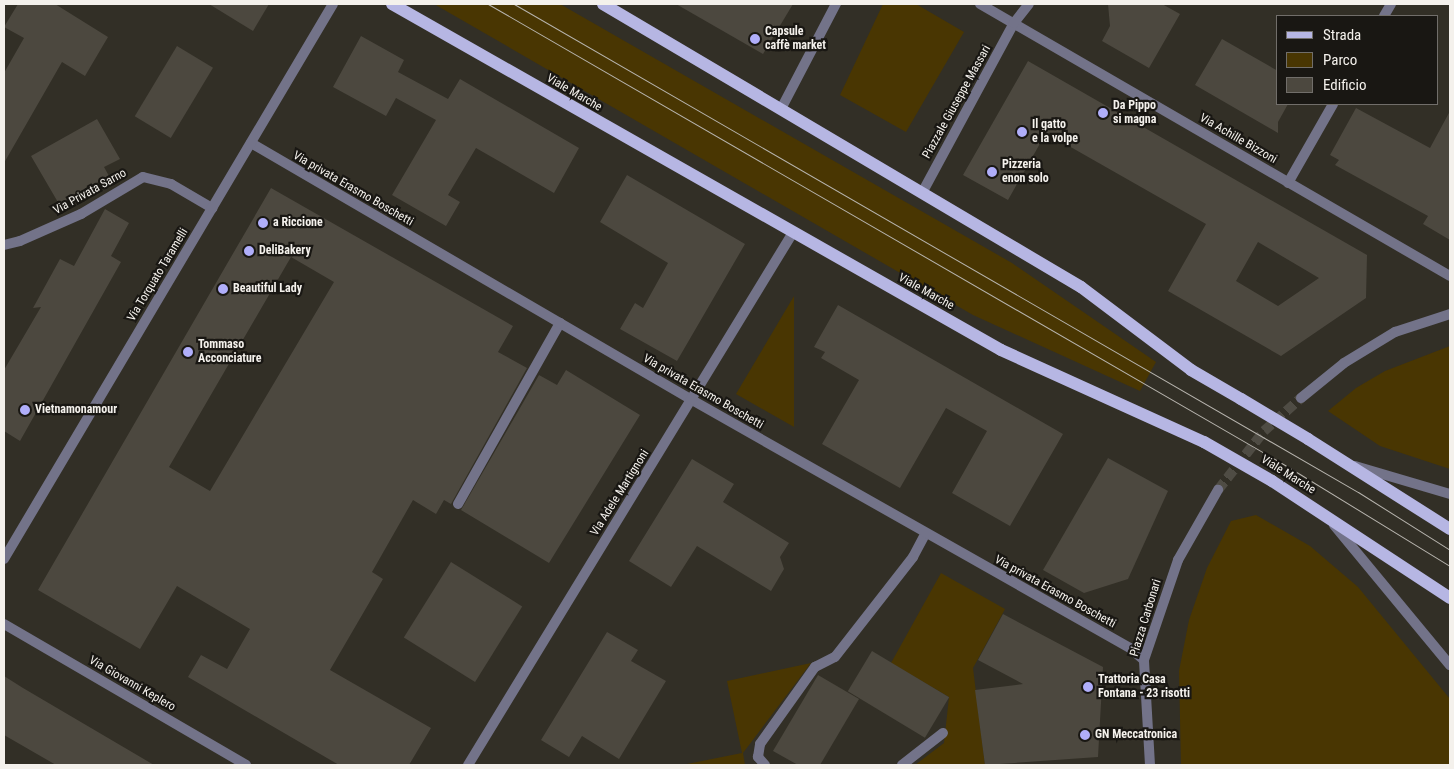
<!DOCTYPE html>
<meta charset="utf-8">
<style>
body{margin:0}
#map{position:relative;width:1454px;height:769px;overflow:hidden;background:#322f26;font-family:"Roboto Condensed",sans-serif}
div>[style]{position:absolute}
.green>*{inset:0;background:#493602}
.building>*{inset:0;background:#4c483f;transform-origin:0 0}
.minor-tunnel>*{height:10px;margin-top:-5px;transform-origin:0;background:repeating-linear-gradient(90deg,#4f4c44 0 10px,transparent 0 15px)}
.service>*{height:10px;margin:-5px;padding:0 5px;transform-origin:5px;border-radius:5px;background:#737389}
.minor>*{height:10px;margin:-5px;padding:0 5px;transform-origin:5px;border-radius:5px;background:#737389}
.tertiary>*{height:10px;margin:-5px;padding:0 5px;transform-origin:5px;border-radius:5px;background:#737389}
.primary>*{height:12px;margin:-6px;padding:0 6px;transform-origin:6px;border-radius:6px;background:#b6b6e3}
.tram>*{height:1px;margin:-0.5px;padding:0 0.5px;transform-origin:0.5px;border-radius:0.5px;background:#b7b4ae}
.primary-bridge>*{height:12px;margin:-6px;padding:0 6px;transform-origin:6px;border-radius:6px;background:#b6b6e3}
.dots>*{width:14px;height:14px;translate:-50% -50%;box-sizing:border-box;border:2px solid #191713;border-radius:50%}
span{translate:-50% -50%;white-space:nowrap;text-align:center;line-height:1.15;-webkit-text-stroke:4.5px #191713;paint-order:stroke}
.poi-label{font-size:12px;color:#f4f1ec;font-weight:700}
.left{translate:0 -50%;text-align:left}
.street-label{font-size:12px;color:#f4f1ec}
.frame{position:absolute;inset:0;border:5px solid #f4f1ec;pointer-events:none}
.legend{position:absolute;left:1276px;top:15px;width:162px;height:90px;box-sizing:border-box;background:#191713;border:1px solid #716e6a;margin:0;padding:6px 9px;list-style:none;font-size:15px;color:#f4f1ec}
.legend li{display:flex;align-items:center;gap:10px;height:25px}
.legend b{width:25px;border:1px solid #716e6a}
</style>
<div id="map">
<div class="green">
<div style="clip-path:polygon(434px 4px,560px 4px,1012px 263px,1156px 362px,1140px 391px,973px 315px)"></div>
<div style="clip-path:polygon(883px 4px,916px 4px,964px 32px,906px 132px,840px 95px)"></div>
<div style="clip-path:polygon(794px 296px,794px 427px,736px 394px)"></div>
<div style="clip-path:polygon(1450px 346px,1450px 469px,1380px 446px,1328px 411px,1356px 388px,1385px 371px)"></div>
<div style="clip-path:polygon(1256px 515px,1310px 546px,1358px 587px,1450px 699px,1450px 765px,1181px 765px,1179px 671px,1189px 620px,1207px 568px,1231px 521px)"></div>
<div style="clip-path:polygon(941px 573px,1005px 609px,973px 668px,985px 765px,915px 765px,944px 743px,949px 697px,891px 663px)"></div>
<div style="clip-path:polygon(811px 663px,743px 753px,745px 765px,682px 765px,742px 753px,727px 681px)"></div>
</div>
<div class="building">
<div style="clip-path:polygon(18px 4px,55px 4px,108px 37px,85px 76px,62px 62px,4px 163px,4px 73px,24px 38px,4px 27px)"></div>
<div style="clip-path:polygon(209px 4px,269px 4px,253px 31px)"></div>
<div style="clip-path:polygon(676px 4px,793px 4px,763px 54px)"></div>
<div style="clip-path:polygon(1108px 4px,1162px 4px,1180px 14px,1149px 68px,1102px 41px,1110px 26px)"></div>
<div style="clip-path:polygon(361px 36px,404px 60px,398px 72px,448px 99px,460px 79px,579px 148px,554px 193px,476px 148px,448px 195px,460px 202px,446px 226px,392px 195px,436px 120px,396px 98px,386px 116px,333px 87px)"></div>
<div style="clip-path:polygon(1222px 39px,1278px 71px,1278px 104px,1288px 104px,1278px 122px,1278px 133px,1195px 85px)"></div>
<div style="left:177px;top:46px;width:42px;height:82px;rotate:31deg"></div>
<div style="clip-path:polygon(evenodd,1028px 61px,1367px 255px,1366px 298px,1281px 356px,1168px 291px,1206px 224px,1046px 133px,1008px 200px,963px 175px,1028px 61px,1258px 242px,1319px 278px,1278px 306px,1236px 281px,1258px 242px)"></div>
<div style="clip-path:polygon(1356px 108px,1430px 148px,1450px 111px,1450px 240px,1423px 224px,1428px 216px,1335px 165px,1339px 160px,1330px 155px)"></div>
<div style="clip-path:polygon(97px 119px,120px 159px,104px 167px,109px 176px,59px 204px,31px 156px)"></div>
<div style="clip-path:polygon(627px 175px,745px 244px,677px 361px,620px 329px,635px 303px,643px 308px,668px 263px,600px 222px)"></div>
<div style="clip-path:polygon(evenodd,271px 188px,513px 326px,498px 352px,527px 368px,451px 504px,444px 500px,436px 514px,413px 500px,372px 572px,383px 579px,330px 670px,431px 728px,409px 765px,339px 765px,188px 677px,201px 655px,227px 669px,250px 629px,177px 586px,140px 649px,38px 590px,271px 188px,291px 257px,334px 282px,210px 491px,169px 467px,291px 257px)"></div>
<div style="clip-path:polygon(105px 209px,129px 223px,111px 256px,121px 262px,20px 441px,4px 431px,4px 370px,41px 307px,33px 308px,60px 259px,74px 266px)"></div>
<div style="clip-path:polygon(838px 305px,1063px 434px,1010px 526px,952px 493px,987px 431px,946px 408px,900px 488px,822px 444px,859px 380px,821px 358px,825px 352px,814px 347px)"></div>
<div style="clip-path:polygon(566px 370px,640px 415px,549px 563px,461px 510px,539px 375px,557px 385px)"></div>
<div style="clip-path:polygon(1108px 458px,1168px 491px,1128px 579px,1084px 593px,1043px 570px)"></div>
<div style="clip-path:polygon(692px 459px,734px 484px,723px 502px,789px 543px,780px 557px,784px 569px,771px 591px,697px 546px,671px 587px,629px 561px)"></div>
<div style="left:451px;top:562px;width:84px;height:89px;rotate:32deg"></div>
<div style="clip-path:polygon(1003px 614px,1103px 667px,1098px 757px,985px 765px,975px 690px,1023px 684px,978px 660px)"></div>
<div style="clip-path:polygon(607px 632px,638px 650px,631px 661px,666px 681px,619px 759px,582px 736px,569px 757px,541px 740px)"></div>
<div style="left:872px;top:651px;width:90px;height:47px;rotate:31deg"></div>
<div style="clip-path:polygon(818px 675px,859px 699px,820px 765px,798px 765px,773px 751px)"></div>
<div style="clip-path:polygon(4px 676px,23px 688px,154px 765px,56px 765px,4px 735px)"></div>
</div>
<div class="minor-tunnel">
<div style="left:1218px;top:490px;width:75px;rotate:-52.1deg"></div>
<div style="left:1264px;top:431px;width:50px;rotate:-41.7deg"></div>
</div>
<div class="service">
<div style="left:1384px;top:16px;width:14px;rotate:-60deg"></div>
<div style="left:1288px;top:183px;width:91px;rotate:-60.3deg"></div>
<div style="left:4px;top:245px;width:16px;rotate:-14deg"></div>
<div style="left:20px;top:241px;width:67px;rotate:-23.9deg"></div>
<div style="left:81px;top:214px;width:72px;rotate:-30.8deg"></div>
<div style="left:143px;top:177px;width:29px;rotate:14deg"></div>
<div style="left:171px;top:184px;width:48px;rotate:30.3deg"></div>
<div style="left:458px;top:504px;width:208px;rotate:-60.6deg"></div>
<div style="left:765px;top:765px;width:11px;rotate:-131deg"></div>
<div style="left:758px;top:757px;width:13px;rotate:-81deg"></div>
<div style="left:760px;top:744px;width:95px;rotate:-54.5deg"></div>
<div style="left:815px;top:667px;width:22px;rotate:-27deg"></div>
<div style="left:835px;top:657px;width:127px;rotate:-52deg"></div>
<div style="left:913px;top:557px;width:27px;rotate:-62deg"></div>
<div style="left:902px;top:765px;width:52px;rotate:-38deg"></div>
</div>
<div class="minor">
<div style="left:980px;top:4px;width:543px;rotate:30.06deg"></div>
<div style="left:781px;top:109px;width:119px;rotate:-62.4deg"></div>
<div style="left:251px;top:143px;width:510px;rotate:30.23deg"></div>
<div style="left:692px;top:400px;width:503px;rotate:29.52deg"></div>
<div style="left:1130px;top:648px;width:18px;rotate:41deg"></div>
<div style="left:922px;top:193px;width:193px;rotate:-61.6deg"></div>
<div style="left:1014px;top:23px;width:24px;rotate:-52deg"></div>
<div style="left:1301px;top:398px;width:55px;rotate:-39.1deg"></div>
<div style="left:1344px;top:363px;width:60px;rotate:-31.3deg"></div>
<div style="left:1395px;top:332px;width:58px;rotate:-18.1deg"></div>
<div style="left:1355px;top:466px;width:99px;rotate:16.4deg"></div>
<div style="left:1334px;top:525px;width:182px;rotate:50.4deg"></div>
<div style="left:4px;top:624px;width:280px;rotate:30.2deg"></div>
<div style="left:468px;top:765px;width:622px;rotate:-58.61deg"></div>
<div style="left:1150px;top:765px;width:105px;rotate:-93.3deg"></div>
<div style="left:1144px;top:660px;width:106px;rotate:-71.2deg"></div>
<div style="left:1178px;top:560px;width:81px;rotate:-60.3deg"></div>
</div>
<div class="tertiary">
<div style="left:4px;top:559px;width:645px;rotate:-59.34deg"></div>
</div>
<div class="primary">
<div style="left:392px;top:4px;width:700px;rotate:29.6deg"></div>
<div style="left:1001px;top:350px;width:223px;rotate:24.4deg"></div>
<div style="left:603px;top:4px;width:555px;rotate:30.63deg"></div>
<div style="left:1081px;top:287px;width:138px;rotate:37deg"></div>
<div style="left:1191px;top:370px;width:58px;rotate:30.1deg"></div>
<div style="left:1308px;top:439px;width:168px;rotate:32.4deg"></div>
<div style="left:1272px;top:481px;width:213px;rotate:33.3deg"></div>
</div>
<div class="tram">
<div style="left:488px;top:4px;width:921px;rotate:30.05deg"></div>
<div style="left:1285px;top:465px;width:193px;rotate:31.5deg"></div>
<div style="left:514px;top:4px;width:975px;rotate:30.04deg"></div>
<div style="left:1358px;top:492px;width:109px;rotate:32.2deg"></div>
</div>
<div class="primary-bridge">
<div style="left:1241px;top:399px;width:78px;rotate:30.8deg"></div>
<div style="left:1204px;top:442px;width:78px;rotate:29.8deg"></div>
</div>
<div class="dots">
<div style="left:755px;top:39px;background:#b0aefa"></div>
<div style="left:1103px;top:113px;background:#b0aefa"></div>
<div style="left:1022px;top:132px;background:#b0aefa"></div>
<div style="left:992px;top:172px;background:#b0aefa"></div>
<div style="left:263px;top:223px;background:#b0aefa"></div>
<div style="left:249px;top:251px;background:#b0aefa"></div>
<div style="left:223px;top:289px;background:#b0aefa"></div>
<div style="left:188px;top:352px;background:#b0aefa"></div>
<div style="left:25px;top:410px;background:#b0aefa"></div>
<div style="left:1088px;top:687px;background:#b0aefa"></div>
<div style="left:1085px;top:735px;background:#b0aefa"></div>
</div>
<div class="poi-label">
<span class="left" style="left:765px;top:39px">Capsule<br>caffè market</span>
<span class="left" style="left:1113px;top:113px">Da Pippo<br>si magna</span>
<span class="left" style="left:1032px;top:132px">Il gatto<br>e la volpe</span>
<span class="left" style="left:1002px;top:172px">Pizzeria<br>enon solo</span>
<span class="left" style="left:273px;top:223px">a Riccione</span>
<span class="left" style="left:259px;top:251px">DeliBakery</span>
<span class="left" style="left:233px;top:289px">Beautiful Lady</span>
<span class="left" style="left:198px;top:352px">Tommaso<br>Acconciature</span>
<span class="left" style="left:35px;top:410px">Vietnamonamour</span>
<span class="left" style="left:1098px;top:687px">Trattoria Casa<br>Fontana - 23 risotti</span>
<span class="left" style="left:1095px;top:735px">GN Meccatronica</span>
</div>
<div class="street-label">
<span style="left:574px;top:93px;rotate:30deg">Viale Marche</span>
<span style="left:957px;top:102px;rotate:-61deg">Piazzale Giuseppe Massari</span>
<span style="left:1238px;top:139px;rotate:30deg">Via Achille Bizzoni</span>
<span style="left:353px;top:189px;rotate:30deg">Via privata Erasmo Boschetti</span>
<span style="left:90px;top:192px;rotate:-29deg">Via Privata Sarno</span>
<span style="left:158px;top:275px;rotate:-59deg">Via Torquato Taramelli</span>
<span style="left:926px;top:292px;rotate:29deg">Viale Marche</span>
<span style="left:703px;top:392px;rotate:30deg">Via privata Erasmo Boschetti</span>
<span style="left:1288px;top:475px;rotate:32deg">Viale Marche</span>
<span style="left:620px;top:493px;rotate:-58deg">Via Adele Martignoni</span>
<span style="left:1055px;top:592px;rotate:29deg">Via privata Erasmo Boschetti</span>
<span style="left:1146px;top:618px;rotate:-73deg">Piazza Carbonari</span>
<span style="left:132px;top:684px;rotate:30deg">Via Giovanni Keplero</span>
</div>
<div class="frame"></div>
<ul class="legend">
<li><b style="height:6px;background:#b6b6e3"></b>Strada</li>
<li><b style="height:14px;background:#493602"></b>Parco</li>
<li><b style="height:14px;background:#4c483f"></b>Edificio</li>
</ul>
</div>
